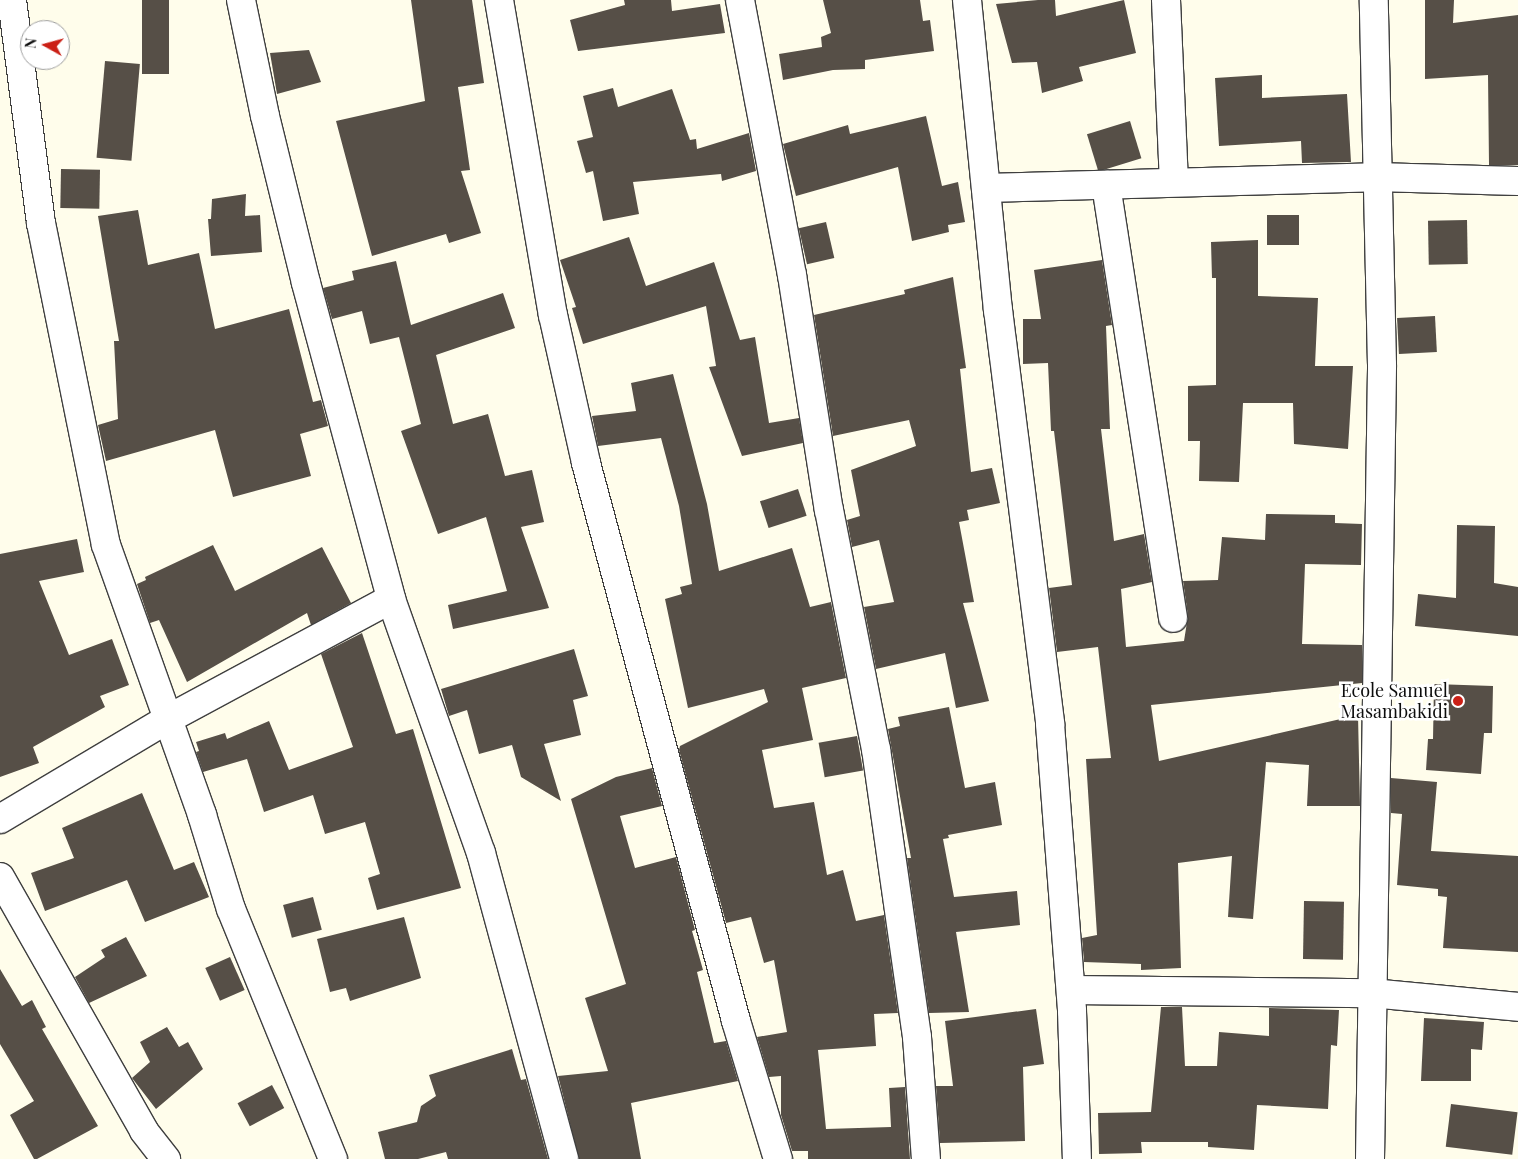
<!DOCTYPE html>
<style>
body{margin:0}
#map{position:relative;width:1518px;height:1159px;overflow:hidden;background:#fffdeb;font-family:"Playfair Display",serif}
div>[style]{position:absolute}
.building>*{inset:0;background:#564f47;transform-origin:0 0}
.roads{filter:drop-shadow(1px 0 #3f3f3f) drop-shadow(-1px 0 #3f3f3f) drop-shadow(0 1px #3f3f3f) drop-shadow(0 -1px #3f3f3f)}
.minor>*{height:28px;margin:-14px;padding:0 14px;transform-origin:14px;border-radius:14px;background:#fff}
.dots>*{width:14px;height:14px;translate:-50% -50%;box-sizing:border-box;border:2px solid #fff;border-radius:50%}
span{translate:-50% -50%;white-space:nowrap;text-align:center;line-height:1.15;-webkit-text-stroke:5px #fff;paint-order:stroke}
.poi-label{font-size:18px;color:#0c0c0c}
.right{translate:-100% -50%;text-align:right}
.north{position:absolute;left:20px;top:20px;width:50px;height:50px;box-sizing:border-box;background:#fff;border:1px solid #9e9e9e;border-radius:50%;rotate:277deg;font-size:14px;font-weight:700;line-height:20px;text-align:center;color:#0c0c0c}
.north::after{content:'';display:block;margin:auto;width:18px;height:22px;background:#cb2016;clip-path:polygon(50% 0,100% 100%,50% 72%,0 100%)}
</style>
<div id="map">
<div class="building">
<div style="left:142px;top:0;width:27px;height:74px"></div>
<div style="clip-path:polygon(411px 0,472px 0,484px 83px,458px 87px,470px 170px,461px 171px,481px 233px,449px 243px,446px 234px,372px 256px,336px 121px,425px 101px)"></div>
<div style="clip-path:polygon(624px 0,671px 0,672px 11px,720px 4px,725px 33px,578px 51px,570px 20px,625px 5px)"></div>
<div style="clip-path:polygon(823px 0,920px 0,923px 21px,930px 20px,934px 51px,865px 60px,865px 69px,833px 70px,783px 80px,779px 54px,822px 47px,821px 37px,831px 33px)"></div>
<div style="clip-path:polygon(1038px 0,1055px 0,1056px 16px,1124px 0,1136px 53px,1079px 67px,1083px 81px,1042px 93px,1037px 62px,1012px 63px,996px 4px)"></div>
<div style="clip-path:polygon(1425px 0,1454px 0,1453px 23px,1518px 15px,1518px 165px,1489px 165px,1488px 75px,1425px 79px)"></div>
<div style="clip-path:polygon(309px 50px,321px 82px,277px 94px,270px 53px)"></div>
<div style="left:105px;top:61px;width:35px;height:97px;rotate:5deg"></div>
<div style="clip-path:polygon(1262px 75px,1262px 98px,1347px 94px,1351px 162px,1302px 163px,1301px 141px,1219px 146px,1215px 78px)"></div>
<div style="clip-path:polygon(613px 88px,618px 107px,672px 89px,690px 140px,696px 139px,697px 149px,749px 133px,756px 171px,722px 181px,721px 174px,633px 182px,639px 214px,603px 221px,593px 171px,586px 173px,577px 141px,593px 137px,583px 96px)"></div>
<div style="clip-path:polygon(926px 116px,942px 186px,958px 182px,965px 222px,948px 225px,949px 232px,912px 241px,898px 167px,796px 196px,783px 144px,848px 125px,850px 134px)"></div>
<div style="left:1130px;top:121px;width:39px;height:45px;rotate:73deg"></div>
<div style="left:61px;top:169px;width:39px;height:39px;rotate:1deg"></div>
<div style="clip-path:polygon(246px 194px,245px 216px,260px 215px,262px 252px,211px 256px,208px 219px,211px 219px,212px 199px)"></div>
<div style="clip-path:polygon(138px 210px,148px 265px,199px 253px,215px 329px,289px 309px,313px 402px,321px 400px,328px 426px,300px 434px,311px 476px,233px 497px,215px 430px,106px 461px,98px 425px,118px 419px,114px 341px,119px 341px,98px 216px)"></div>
<div style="left:1267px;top:215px;width:32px;height:30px"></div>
<div style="left:1467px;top:220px;width:44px;height:39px;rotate:89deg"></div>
<div style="left:826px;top:222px;width:37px;height:28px;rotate:77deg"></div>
<div style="clip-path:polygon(629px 237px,646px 286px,714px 262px,740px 340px,755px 337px,769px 423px,799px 418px,803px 443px,742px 456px,709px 367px,716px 366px,706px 306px,583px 344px,572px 308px,576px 307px,560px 260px)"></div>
<div style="clip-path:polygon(1258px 240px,1258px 296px,1318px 298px,1315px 366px,1353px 366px,1348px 449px,1294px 444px,1293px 403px,1243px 403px,1239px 482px,1199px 481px,1200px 441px,1188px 441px,1188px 386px,1216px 385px,1216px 278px,1212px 278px,1211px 242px)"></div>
<div style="clip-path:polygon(1102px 260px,1112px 325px,1106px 326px,1110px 429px,1101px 429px,1114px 541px,1144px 534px,1152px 582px,1121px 589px,1126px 647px,1184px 641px,1188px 616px,1183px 581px,1218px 580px,1222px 537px,1265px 540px,1266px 514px,1335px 515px,1335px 523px,1362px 524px,1361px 565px,1305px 564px,1302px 644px,1362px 645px,1362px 683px,1151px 705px,1159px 761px,1358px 715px,1360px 806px,1307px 806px,1309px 765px,1266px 762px,1253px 919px,1228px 917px,1232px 856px,1178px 863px,1181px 968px,1141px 970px,1141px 964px,1084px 962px,1082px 938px,1097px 935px,1086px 759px,1111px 758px,1098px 647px,1057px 652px,1049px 588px,1072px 585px,1054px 431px,1051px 431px,1048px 363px,1023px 364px,1023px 319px,1041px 319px,1034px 270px)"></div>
<div style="clip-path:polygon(396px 261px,411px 325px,503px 293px,515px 328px,436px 355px,453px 424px,488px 414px,505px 476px,532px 470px,544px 522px,521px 527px,549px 608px,453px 629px,448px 605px,507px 591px,486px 517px,438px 534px,401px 431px,421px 424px,399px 337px,370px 344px,362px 311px,332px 319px,323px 288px,354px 280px,352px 271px)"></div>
<div style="clip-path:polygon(953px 277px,966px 368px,960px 369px,971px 472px,992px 468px,1000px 503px,967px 510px,969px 520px,959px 522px,974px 602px,963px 603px,989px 701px,956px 708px,945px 653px,876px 669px,864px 607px,894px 602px,879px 540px,852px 547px,847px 520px,860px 516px,851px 470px,916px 446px,909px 420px,833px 436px,814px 315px,905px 294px,904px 290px)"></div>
<div style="left:1435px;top:316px;width:36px;height:38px;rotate:87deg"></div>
<div style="clip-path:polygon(673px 374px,707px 504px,719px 571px,792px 548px,810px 607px,831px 602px,846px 678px,802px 688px,813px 740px,762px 750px,774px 808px,814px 802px,827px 875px,843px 870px,856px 921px,884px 915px,898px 1013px,874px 1014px,876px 1046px,818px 1050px,826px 1129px,891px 1127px,889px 1088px,905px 1087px,910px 1159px,808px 1159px,808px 1151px,792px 1151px,781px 1115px,781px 1076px,769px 1077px,757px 1037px,787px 1032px,774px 960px,764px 963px,751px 917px,726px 923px,679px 750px,680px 746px,768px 702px,764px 689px,688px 708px,665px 599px,682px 594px,680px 587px,692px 584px,679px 506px,661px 438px,598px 446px,592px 416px,636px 411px,631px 383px)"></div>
<div style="left:798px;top:489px;width:28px;height:40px;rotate:72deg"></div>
<div style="clip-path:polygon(1457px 525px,1495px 526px,1494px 583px,1518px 587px,1518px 636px,1415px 626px,1418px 594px,1456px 598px)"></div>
<div style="clip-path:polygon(77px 539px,84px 572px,39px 581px,69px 655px,112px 639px,129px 685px,100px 696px,105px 707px,33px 747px,39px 763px,0 777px,0 554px)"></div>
<div style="clip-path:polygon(213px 545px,235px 591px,322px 547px,351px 603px,311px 625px,307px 613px,187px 682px,159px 620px,150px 623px,137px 584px,146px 580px,145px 577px)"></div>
<div style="clip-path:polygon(362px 633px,396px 734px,413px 729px,461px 888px,377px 910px,368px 878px,380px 874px,365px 822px,325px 834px,313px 795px,264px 812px,247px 759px,203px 772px,196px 752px,199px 751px,196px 742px,225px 733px,227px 739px,269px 721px,289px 770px,353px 747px,321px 654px)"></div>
<div style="clip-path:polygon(574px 649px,588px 696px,573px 700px,581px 735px,544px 744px,561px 801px,521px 777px,512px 745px,479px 754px,467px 710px,449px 716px,441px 689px)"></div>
<div style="clip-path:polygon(1434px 684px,1493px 686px,1492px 733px,1484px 733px,1481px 774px,1426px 770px,1428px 739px,1433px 739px)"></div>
<div style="clip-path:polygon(949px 707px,965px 788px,995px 782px,1002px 825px,948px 835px,949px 838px,943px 839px,954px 897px,1017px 891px,1020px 925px,956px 932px,969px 1012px,929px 1013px,907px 858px,911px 858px,888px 729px,900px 726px,898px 717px)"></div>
<div style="left:857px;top:736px;width:35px;height:39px;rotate:80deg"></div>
<div style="clip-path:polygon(652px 768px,662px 806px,620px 816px,635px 868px,676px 857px,695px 930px,692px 931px,703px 970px,697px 972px,714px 1043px,726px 1041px,738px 1081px,631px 1103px,641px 1159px,579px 1159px,558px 1076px,608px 1071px,585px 998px,626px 984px,571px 799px,616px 777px)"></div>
<div style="clip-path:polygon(1391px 778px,1437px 782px,1431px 851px,1518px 856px,1518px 952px,1443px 948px,1447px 897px,1438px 896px,1438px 889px,1397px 885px,1402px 814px,1391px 813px)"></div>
<div style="clip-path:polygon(142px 793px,174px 870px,194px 862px,209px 897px,145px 922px,127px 880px,45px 911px,31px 873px,74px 858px,62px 828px)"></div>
<div style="left:313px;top:897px;width:34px;height:31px;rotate:75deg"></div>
<div style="left:1304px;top:901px;width:40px;height:58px;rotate:1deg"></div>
<div style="clip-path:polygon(404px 917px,421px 978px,350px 1001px,346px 988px,330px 992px,317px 939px)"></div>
<div style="clip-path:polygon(126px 937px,147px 976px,89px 1003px,75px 977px,105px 957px,101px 950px)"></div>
<div style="left:230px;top:957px;width:36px;height:27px;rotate:66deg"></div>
<div style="clip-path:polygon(0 969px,22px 1006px,32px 1000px,46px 1027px,42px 1029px,98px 1126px,37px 1159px,34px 1159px,10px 1115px,34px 1101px,0 1044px)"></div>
<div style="clip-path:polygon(1161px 1007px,1182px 1007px,1185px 1066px,1217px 1066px,1219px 1032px,1269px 1036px,1269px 1008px,1339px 1010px,1337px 1046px,1331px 1045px,1328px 1109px,1257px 1105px,1254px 1150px,1208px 1147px,1208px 1142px,1141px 1142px,1142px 1153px,1099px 1154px,1098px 1113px,1151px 1112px)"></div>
<div style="clip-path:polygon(1036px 1009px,1044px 1064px,1023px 1067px,1025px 1141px,940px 1143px,936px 1086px,953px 1086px,945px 1021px)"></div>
<div style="clip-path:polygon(1424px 1018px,1484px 1022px,1482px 1050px,1471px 1049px,1471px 1081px,1421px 1081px)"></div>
<div style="clip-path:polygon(167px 1027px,179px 1047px,188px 1042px,203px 1069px,156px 1109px,132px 1078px,150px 1062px,140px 1042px)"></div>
<div style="clip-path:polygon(512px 1049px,521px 1080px,526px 1079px,548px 1159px,448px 1159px,446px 1152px,418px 1159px,385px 1159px,378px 1132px,417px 1122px,421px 1106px,436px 1096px,429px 1075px)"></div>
<div style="left:272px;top:1085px;width:26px;height:39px;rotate:62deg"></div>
<div style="left:1451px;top:1104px;width:67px;height:43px;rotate:7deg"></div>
</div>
<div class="roads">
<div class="minor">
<div style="left:12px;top:0;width:225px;rotate:82.6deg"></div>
<div style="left:41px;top:223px;width:328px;rotate:78.6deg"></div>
<div style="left:106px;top:545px;width:287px;rotate:70.4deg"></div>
<div style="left:202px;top:815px;width:98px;rotate:72.9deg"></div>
<div style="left:231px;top:909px;width:270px;rotate:67.8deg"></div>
<div style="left:241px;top:0;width:118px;rotate:78.3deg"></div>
<div style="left:265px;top:116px;width:172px;rotate:76.2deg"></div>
<div style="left:306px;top:283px;width:327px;rotate:74.9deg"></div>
<div style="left:391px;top:599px;width:269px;rotate:70.5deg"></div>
<div style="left:481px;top:853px;width:317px;rotate:74.8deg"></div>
<div style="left:499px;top:0;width:320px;rotate:80.3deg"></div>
<div style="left:553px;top:315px;width:152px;rotate:77.4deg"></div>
<div style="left:586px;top:463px;width:578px;rotate:74.95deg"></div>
<div style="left:736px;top:1021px;width:144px;rotate:73.1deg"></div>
<div style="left:740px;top:0;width:280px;rotate:79.3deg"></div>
<div style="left:792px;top:275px;width:238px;rotate:81.1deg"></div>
<div style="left:829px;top:510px;width:244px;rotate:78.9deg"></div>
<div style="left:876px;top:749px;width:291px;rotate:81.9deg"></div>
<div style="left:917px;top:1037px;width:122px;rotate:85.8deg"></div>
<div style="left:967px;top:0;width:312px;rotate:84.3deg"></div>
<div style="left:998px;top:310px;width:417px;rotate:82.8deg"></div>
<div style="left:1050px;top:724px;width:288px;rotate:85.6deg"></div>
<div style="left:1072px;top:1011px;width:148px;rotate:88.1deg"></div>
<div style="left:1166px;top:0;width:182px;rotate:87.5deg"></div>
<div style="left:1106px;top:185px;width:438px;rotate:81.2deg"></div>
<div style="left:986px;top:188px;width:389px;rotate:-1.6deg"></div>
<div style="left:1375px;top:177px;width:143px;rotate:1.6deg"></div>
<div style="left:0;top:819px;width:196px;rotate:-30.8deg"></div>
<div style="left:168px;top:719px;width:253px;rotate:-28.3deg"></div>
<div style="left:0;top:877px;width:292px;rotate:60.4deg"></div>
<div style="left:144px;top:1131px;width:36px;rotate:52deg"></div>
<div style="left:1071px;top:990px;width:300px;rotate:0.6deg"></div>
<div style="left:1371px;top:993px;width:148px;rotate:5.4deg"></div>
<div style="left:1370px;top:1159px;width:794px;rotate:-89.13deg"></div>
<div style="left:1382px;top:365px;width:365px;rotate:-91.3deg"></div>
</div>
</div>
<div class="dots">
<div style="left:1458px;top:701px;background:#cb2016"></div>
</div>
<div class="poi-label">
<span class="right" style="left:1448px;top:701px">Ecole Samuel<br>Masambakidi</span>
</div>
<div class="north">N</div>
</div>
